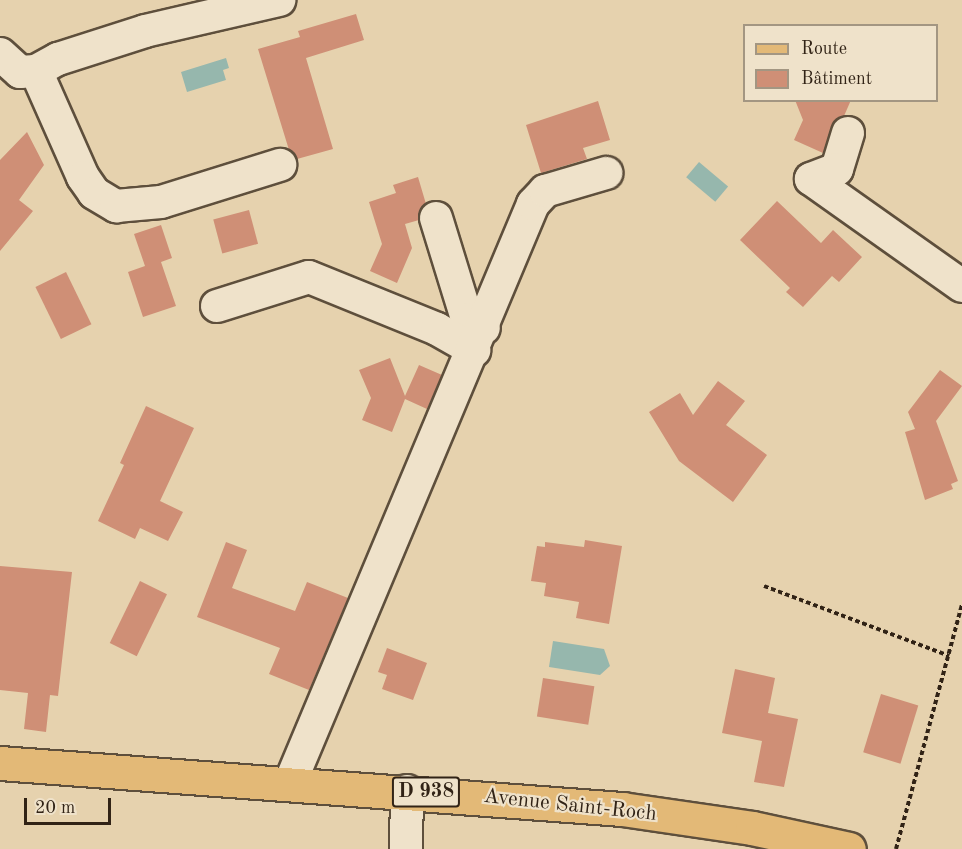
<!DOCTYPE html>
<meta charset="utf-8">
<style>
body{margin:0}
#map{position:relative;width:962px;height:849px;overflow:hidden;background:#e6d2ae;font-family:"Old Standard TT",serif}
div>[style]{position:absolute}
.water>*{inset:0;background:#96b7ad;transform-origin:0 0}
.building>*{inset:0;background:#cf8f76;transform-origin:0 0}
.path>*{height:4px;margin-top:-2px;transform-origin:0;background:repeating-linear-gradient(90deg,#312316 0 4.5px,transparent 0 7.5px)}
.roads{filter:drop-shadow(2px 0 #5e4f3c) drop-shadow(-2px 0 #5e4f3c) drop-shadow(0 2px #5e4f3c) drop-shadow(0 -2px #5e4f3c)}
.minor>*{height:32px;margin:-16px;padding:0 16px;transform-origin:16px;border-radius:16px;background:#efe2ca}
.major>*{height:33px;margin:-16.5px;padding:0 16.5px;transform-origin:16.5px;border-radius:16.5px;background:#e3b977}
span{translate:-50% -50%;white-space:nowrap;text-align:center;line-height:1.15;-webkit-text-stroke:4.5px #efe2ca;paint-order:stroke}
.shield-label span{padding:2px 4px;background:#efe2ca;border:2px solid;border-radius:4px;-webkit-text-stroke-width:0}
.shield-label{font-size:20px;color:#312316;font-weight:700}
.street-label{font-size:21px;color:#312316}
.legend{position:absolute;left:743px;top:24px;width:195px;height:78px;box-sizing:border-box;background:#efe2ca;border:2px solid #a39682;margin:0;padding:8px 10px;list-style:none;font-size:18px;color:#312316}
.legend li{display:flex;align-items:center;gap:12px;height:30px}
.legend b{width:30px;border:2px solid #a39682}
.scale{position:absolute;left:24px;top:798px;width:87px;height:27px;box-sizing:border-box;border:3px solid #312316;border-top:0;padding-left:8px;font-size:18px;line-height:21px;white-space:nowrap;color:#312316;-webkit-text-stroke:4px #efe2ca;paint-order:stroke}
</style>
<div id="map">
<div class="water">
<div style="clip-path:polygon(226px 58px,229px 68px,223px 70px,226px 80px,187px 92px,181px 72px)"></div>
<div style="left:699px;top:162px;width:38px;height:20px;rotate:40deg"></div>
<div style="clip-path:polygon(553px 641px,604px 649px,610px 666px,600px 675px,549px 667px)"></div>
</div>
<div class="building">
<div style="clip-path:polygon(356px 14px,364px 40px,306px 58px,333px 149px,297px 159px,289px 150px,258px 49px,300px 37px,298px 31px)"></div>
<div style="clip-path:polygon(795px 100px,851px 100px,844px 116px,831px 127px,823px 153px,794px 140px,803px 120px)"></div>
<div style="clip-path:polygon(598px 101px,610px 140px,583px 148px,587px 159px,541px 173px,526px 125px)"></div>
<div style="clip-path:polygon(27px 132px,44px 165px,19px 200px,33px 211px,0 251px,0 160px)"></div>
<div style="clip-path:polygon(418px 177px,426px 204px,419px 220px,405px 224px,412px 248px,397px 283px,370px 271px,382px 244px,369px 202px,396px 193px,393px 185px)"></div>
<div style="clip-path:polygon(777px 201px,821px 243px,833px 230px,862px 257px,839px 282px,832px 276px,803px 307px,786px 292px,790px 288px,740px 240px)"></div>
<div style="left:249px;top:210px;width:35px;height:37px;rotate:75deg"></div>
<div style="clip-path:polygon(161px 225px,172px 258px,161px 262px,176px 306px,143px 317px,128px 272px,145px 266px,134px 234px)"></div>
<div style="left:66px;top:272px;width:58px;height:34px;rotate:64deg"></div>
<div style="clip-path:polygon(390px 358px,405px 396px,419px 365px,442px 375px,427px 409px,405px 399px,392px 432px,362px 420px,371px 398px,359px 370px)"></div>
<div style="clip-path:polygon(940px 370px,962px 386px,936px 421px,958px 481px,951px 484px,953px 489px,925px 500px,905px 432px,915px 429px,908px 412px)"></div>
<div style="clip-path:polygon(718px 381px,745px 401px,726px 425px,767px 455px,733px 502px,679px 461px,649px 412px,680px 393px,693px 415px)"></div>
<div style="clip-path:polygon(146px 406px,194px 428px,160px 501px,183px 512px,168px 541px,140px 528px,135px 539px,98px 521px,124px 465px,120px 463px)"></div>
<div style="clip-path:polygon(585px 540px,622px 546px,609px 624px,576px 618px,579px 602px,544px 596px,546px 583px,531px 581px,537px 546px,545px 547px,545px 542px,584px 547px)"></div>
<div style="clip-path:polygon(226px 542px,247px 550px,232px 588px,295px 611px,307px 582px,348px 598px,309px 690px,269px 674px,280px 648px,197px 617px)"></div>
<div style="clip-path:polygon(0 566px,72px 572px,58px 696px,50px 695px,46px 732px,24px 729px,28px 693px,0 690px)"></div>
<div style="left:140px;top:581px;width:30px;height:69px;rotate:26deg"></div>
<div style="clip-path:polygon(387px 648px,427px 663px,413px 700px,382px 689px,387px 675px,378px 672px)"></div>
<div style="clip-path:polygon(735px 669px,775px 678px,768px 713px,798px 719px,784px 787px,754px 782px,762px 741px,722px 733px)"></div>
<div style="left:543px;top:678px;width:52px;height:39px;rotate:9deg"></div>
<div style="left:881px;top:694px;width:39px;height:61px;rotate:17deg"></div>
</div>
<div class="path">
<div style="left:764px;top:586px;width:198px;rotate:20.7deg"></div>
<div style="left:896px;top:849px;width:254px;rotate:-74.9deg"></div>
</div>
<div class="roads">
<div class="minor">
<div style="left:0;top:54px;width:27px;rotate:42deg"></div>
<div style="left:20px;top:72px;width:16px;rotate:-4deg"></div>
<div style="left:36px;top:71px;width:25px;rotate:-29deg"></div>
<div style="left:58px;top:59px;width:91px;rotate:-17.8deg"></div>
<div style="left:145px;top:31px;width:138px;rotate:-13deg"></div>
<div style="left:36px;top:71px;width:116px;rotate:66.1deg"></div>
<div style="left:83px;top:177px;width:19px;rotate:55deg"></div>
<div style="left:94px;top:193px;width:26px;rotate:31deg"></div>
<div style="left:116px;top:206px;width:45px;rotate:-5.1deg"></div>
<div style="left:161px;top:202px;width:125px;rotate:-17.3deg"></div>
<div style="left:848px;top:133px;width:38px;rotate:107deg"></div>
<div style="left:837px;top:169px;width:28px;rotate:159deg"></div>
<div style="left:811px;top:179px;width:185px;rotate:35.3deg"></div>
<div style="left:436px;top:218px;width:106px;rotate:72.9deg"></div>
<div style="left:467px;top:319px;width:19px;rotate:28deg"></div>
<div style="left:217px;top:306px;width:96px;rotate:-17.5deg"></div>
<div style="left:309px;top:277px;width:138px;rotate:22.1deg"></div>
<div style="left:437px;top:329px;width:43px;rotate:29.6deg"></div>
<div style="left:290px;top:783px;width:628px;rotate:-67.23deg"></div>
<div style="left:533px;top:204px;width:18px;rotate:-47deg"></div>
<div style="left:545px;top:191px;width:64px;rotate:-16.4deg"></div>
<div style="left:406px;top:849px;width:58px;rotate:-89deg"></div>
</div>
<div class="major">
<div style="left:0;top:763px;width:624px;rotate:4.23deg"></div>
<div style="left:622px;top:809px;width:131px;rotate:8.3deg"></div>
<div style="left:752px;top:828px;width:99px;rotate:12.2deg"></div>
</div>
</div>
<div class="shield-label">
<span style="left:426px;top:792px">D 938</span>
</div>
<div class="street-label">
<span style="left:570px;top:806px;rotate:6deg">Avenue Saint-Roch</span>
</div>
<ul class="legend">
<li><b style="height:8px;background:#e3b977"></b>Route</li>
<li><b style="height:16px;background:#cf8f76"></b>Bâtiment</li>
</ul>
<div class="scale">20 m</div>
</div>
